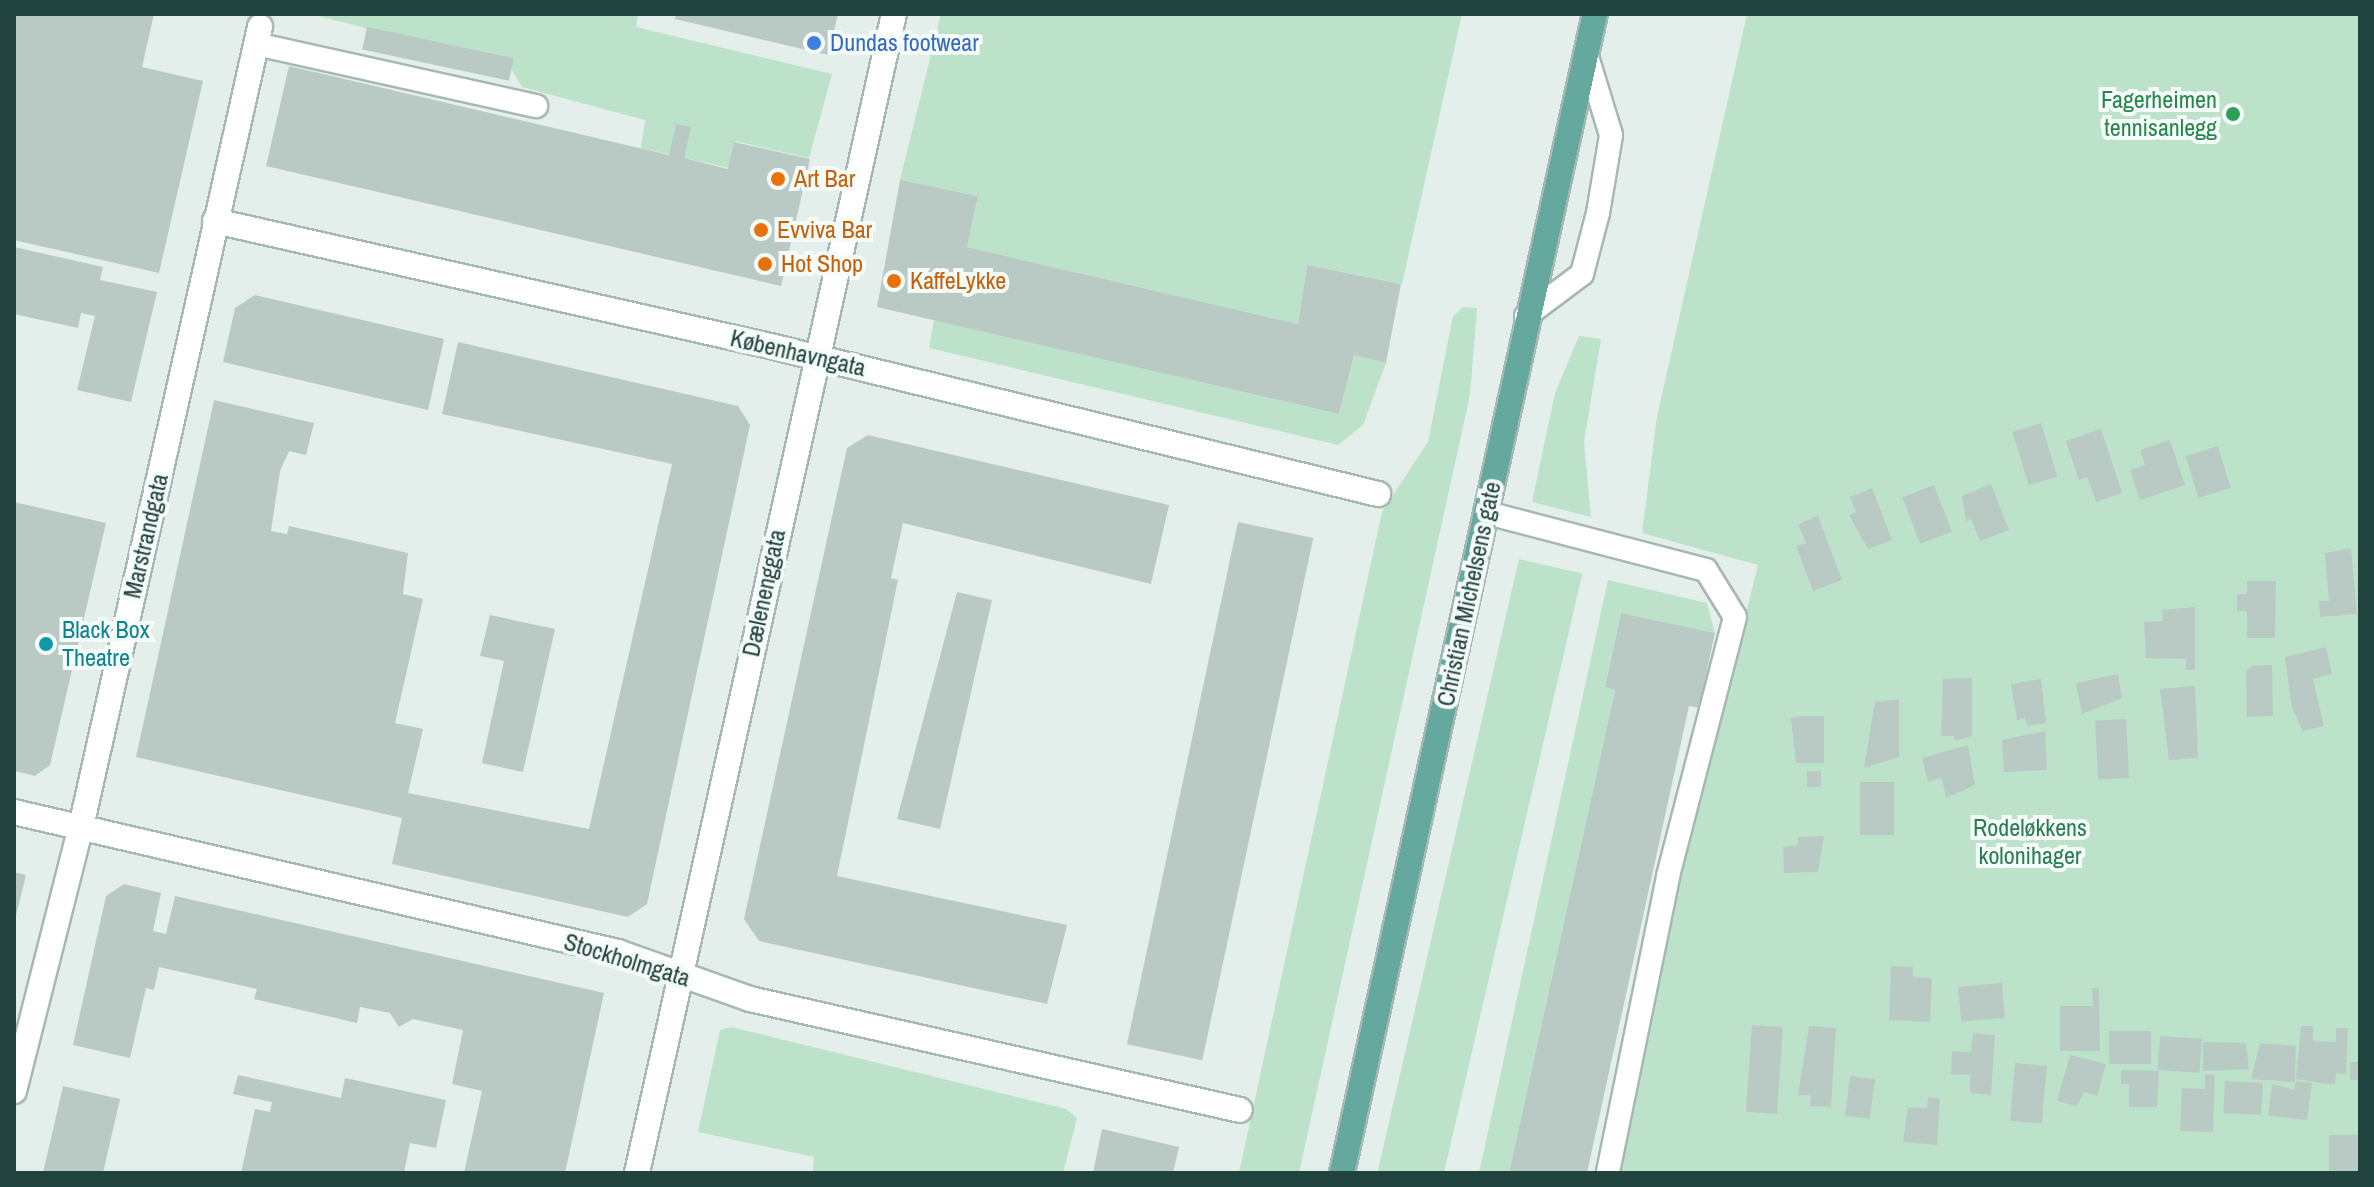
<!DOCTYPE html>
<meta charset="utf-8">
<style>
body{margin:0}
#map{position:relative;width:2374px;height:1187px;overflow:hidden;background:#e4efeb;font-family:"Archivo Narrow",sans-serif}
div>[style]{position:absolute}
.green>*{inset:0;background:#bce2ca;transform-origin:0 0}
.building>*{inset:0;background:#b9cac5;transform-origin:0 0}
.roads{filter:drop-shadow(2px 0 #a6b8b3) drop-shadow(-2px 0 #a6b8b3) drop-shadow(0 2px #a6b8b3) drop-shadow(0 -2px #a6b8b3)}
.lane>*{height:22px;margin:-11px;padding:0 11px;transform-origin:11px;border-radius:11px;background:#fff}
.street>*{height:24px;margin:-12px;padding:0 12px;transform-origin:12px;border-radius:12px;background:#fff}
.primary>*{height:24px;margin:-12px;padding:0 12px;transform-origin:12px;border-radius:12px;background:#65a89e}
.dots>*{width:22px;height:22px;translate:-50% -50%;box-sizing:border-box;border:4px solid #f5fbf9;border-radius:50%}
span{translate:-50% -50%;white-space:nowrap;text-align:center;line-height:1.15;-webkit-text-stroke:8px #f5fbf9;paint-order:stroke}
.shop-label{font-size:24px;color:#366cbe}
.left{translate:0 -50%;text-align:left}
.leisure-label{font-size:24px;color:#27864d}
.right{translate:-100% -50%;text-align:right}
.food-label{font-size:24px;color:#c56008}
.street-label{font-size:24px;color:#21433d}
.culture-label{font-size:24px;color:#0d838f}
.park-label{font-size:24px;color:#287d51}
.frame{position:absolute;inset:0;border:16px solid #21433d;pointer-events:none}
</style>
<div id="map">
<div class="green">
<div style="clip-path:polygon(311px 14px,638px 14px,636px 27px,832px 74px,809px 158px,735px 141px,729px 168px,641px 148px,645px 120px,522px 87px,509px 65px)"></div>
<div style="clip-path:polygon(941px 14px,1462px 14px,1402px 284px,1307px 265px,1298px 324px,967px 247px,978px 196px,900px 180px)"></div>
<div style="clip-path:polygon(1747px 14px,2360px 14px,2360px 1173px,1607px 1173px,1758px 565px,1642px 533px,1657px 417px)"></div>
<div style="clip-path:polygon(1463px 307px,1477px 308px,1470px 395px,1299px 1173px,1239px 1173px,1382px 512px,1428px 442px,1453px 316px)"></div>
<div style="clip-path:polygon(934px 320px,1339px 414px,1354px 355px,1386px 363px,1363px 425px,1338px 445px,929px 348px)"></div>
<div style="clip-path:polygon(1579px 336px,1601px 339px,1584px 442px,1591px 517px,1532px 502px,1555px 393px)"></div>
<div style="left:1519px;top:559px;width:65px;height:628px;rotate:13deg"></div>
<div style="clip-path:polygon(1608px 580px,1707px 603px,1715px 633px,1621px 613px,1605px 687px,1615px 690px,1509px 1173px,1479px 1173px)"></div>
<div style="clip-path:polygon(731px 1027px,1066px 1109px,1077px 1118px,1063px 1173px,813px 1173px,814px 1157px,698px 1132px,720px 1030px)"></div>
</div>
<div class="building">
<div style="clip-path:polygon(14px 14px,154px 14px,142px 67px,203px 81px,159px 273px,14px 240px)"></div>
<div style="clip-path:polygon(676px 14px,838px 14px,828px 55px,675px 19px)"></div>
<div style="left:367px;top:27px;width:150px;height:23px;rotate:12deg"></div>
<div style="clip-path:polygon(289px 66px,669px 155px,676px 124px,691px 127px,684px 158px,728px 169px,734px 142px,810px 159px,781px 286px,266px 166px)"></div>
<div style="clip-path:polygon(900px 180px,978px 196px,967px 247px,1298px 324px,1307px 265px,1401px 284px,1386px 363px,1354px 355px,1339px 414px,877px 307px)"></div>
<div style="clip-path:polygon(14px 247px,103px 267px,100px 280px,157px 292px,131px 402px,77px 390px,95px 316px,81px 313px,78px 328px,14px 314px)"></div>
<div style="clip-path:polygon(255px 295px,444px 339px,428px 410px,223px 362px,235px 308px)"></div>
<div style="clip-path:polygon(458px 342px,738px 406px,750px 425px,647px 904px,628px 917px,392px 864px,402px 818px,136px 757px,214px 400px,314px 423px,306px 455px,289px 451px,280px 471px,271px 531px,287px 534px,289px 526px,408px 553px,403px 594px,423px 599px,395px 723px,423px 729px,408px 793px,589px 829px,672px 464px,442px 414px)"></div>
<div style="left:2041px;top:423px;width:56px;height:30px;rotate:73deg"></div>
<div style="clip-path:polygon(2101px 429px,2122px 493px,2096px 502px,2087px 477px,2079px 480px,2066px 441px)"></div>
<div style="clip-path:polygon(868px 435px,1169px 505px,1151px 584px,903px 523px,891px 578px,898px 580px,837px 876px,1067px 925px,1047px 1004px,759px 941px,744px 919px,847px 448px)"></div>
<div style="clip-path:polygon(2170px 440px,2185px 485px,2140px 500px,2130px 470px,2145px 465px,2140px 450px)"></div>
<div style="left:2218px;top:446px;width:44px;height:34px;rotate:73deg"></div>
<div style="clip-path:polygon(1991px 484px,2009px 530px,1980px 541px,1971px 519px,1966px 521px,1962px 496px)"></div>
<div style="left:1934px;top:485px;width:50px;height:34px;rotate:69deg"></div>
<div style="clip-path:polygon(1872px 488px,1892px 540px,1868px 549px,1849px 515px,1856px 512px,1850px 497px)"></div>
<div style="clip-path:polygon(14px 502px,106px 523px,50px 765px,35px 776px,14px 771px)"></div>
<div style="clip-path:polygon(1818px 516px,1842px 580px,1813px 591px,1796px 546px,1806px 543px,1798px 524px)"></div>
<div style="left:1238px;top:522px;width:77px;height:534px;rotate:12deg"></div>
<div style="clip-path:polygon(2351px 548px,2357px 614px,2320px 617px,2319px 601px,2329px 601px,2325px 553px)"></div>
<div style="clip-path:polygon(2247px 581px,2276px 581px,2275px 638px,2247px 638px,2247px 611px,2237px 611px,2237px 594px,2247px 594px)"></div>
<div style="clip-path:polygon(957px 592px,992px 600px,940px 829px,897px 819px)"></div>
<div style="clip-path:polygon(2195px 607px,2195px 670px,2186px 670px,2186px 659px,2146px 658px,2144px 622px,2163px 621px,2162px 610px)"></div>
<div style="clip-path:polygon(1621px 613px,1715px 633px,1699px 708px,1689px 706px,1587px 1173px,1509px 1173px,1615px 690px,1605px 687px)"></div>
<div style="clip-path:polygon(490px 615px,555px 629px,523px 772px,482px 763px,504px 661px,480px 656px)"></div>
<div style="clip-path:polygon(2326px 647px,2332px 674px,2313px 679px,2324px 726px,2303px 731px,2292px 708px,2285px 657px)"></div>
<div style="clip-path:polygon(2272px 665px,2273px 716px,2247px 717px,2246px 672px,2251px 666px)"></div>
<div style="clip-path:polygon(2118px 674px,2122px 698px,2082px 714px,2076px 683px)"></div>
<div style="clip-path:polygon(1972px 678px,1972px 736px,1954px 741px,1954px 736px,1941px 736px,1943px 679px)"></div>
<div style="clip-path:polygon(2041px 679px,2046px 723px,2027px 726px,2025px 718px,2017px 720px,2011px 684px)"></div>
<div style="clip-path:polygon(2195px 686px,2198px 758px,2169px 760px,2160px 689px)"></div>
<div style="clip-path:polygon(1899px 699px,1899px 757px,1864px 768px,1875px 702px)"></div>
<div style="clip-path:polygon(1802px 716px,1824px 716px,1824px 763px,1796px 763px,1791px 718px)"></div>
<div style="left:2126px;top:719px;width:59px;height:31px;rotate:87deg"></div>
<div style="clip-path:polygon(2045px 731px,2047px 770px,2004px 772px,2002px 740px)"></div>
<div style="clip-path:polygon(1968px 745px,1975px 785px,1946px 798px,1942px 778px,1928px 782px,1922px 758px)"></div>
<div style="left:1807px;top:771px;width:14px;height:16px"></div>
<div style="left:1860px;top:782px;width:34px;height:53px"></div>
<div style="clip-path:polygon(1824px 836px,1818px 872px,1784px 873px,1783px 847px,1798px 845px,1798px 837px)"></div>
<div style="clip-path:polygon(14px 872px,26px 875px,15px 920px,14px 920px)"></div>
<div style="clip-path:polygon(124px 884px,161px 893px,153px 931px,166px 934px,175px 896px,604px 993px,565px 1173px,464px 1173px,482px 1091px,452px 1084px,463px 1030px,413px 1019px,399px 1027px,390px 1013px,360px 1007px,357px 1023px,254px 999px,257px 989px,159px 967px,154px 990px,146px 988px,130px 1058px,73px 1045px,106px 896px)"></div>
<div style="clip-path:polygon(1891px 966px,1913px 967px,1913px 977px,1932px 978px,1930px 1022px,1889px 1020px)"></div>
<div style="left:2002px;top:983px;width:35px;height:44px;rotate:85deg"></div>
<div style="clip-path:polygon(2092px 988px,2099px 988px,2100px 1051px,2060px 1051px,2060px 1006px,2093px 1006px)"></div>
<div style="left:1752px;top:1025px;width:31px;height:87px;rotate:4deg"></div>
<div style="clip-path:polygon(1809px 1026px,1836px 1028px,1831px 1107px,1810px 1106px,1811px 1095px,1798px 1095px)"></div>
<div style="clip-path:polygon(2301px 1026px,2313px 1026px,2313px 1041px,2336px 1042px,2336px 1028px,2348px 1028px,2346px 1074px,2336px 1073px,2335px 1085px,2296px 1079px)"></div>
<div style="left:2151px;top:1031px;width:33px;height:42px;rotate:90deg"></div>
<div style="clip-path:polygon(1973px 1033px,1995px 1035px,1991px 1095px,1970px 1093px,1970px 1075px,1951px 1074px,1952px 1051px,1971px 1052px)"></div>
<div style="left:2160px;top:1036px;width:42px;height:34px;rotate:4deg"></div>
<div style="clip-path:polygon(2203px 1042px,2246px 1043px,2249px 1069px,2203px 1071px)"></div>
<div style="clip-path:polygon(2260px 1043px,2296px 1046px,2295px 1082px,2251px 1079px)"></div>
<div style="clip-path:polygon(2070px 1055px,2106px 1064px,2097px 1096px,2084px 1092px,2077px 1106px,2057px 1101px)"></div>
<div style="left:2350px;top:1062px;width:10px;height:18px"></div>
<div style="left:2015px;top:1063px;width:32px;height:58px;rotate:5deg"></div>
<div style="clip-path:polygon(2121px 1070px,2159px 1071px,2157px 1107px,2129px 1107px,2129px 1084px,2121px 1084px)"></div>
<div style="clip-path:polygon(2205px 1074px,2215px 1075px,2213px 1132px,2180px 1131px,2182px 1088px,2205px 1089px)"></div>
<div style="clip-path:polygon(238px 1075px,341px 1098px,345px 1078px,446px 1100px,436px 1148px,410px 1143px,404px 1173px,241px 1173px,255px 1109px,270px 1112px,272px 1102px,233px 1094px)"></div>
<div style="left:1850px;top:1076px;width:25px;height:40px;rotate:7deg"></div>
<div style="left:2225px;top:1081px;width:38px;height:32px;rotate:3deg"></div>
<div style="clip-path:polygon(2296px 1081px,2312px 1083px,2307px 1120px,2268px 1116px,2272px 1084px,2294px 1090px)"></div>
<div style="clip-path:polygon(63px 1086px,120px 1099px,103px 1173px,43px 1173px)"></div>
<div style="clip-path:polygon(1928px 1097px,1940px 1098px,1937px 1145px,1903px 1142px,1908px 1107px,1927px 1108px)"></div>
<div style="clip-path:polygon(1102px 1129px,1179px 1147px,1173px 1173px,1093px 1173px)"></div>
<div style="left:2360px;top:1135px;width:38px;height:31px;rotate:90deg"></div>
</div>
<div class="roads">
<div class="lane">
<div style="left:256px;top:44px;width:287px;rotate:12.5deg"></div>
<div style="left:1526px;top:316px;width:70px;rotate:-36.9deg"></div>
<div style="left:1582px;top:274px;width:63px;rotate:-75.3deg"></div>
<div style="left:1598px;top:213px;width:79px;rotate:-80.5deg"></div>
<div style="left:1611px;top:135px;width:86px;rotate:-107deg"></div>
<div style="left:1487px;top:513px;width:226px;rotate:14.6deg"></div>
<div style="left:1706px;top:570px;width:55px;rotate:58.3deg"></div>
<div style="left:1735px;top:617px;width:268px;rotate:104.5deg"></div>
<div style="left:1668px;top:877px;width:302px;rotate:101.5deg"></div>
</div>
<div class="street">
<div style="left:215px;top:221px;width:569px;rotate:12.69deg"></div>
<div style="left:770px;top:346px;width:626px;rotate:13.68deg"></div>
<div style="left:14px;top:812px;width:620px;rotate:13.05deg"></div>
<div style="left:618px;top:952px;width:140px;rotate:19.6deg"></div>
<div style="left:750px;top:999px;width:502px;rotate:12.76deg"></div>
<div style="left:14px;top:1091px;width:272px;rotate:-75.8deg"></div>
<div style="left:81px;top:827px;width:820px;rotate:-77.39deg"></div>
<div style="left:637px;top:1173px;width:1187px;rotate:-77.5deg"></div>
</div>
<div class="primary">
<div style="left:1342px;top:1173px;width:1186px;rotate:-77.69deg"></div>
</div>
</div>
<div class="dots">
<div style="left:814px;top:43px;background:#3f7fe0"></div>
<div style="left:2233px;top:114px;background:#2e9e5b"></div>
<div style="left:778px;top:179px;background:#e8710a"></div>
<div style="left:761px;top:230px;background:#e8710a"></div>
<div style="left:765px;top:264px;background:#e8710a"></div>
<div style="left:894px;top:281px;background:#e8710a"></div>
<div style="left:46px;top:644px;background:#0f9aa8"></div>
</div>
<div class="shop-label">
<span class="left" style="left:830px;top:43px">Dundas footwear</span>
</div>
<div class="leisure-label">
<span class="right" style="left:2217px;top:114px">Fagerheimen<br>tennisanlegg</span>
</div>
<div class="food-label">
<span class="left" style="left:794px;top:179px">Art Bar</span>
<span class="left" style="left:777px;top:230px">Evviva Bar</span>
<span class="left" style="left:781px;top:264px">Hot Shop</span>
<span class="left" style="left:910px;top:281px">KaffeLykke</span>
</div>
<div class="street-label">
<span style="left:798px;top:353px;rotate:13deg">Københavngata</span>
<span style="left:146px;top:536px;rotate:-77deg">Marstrandgata</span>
<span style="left:764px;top:593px;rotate:-78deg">Dælenenggata</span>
<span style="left:1469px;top:594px;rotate:-78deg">Christian Michelsens gate</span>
<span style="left:627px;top:960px;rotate:17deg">Stockholmgata</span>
</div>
<div class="culture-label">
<span class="left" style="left:62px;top:644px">Black Box<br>Theatre</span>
</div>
<div class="park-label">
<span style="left:2030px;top:842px">Rodeløkkens<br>kolonihager</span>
</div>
<div class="frame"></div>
</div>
